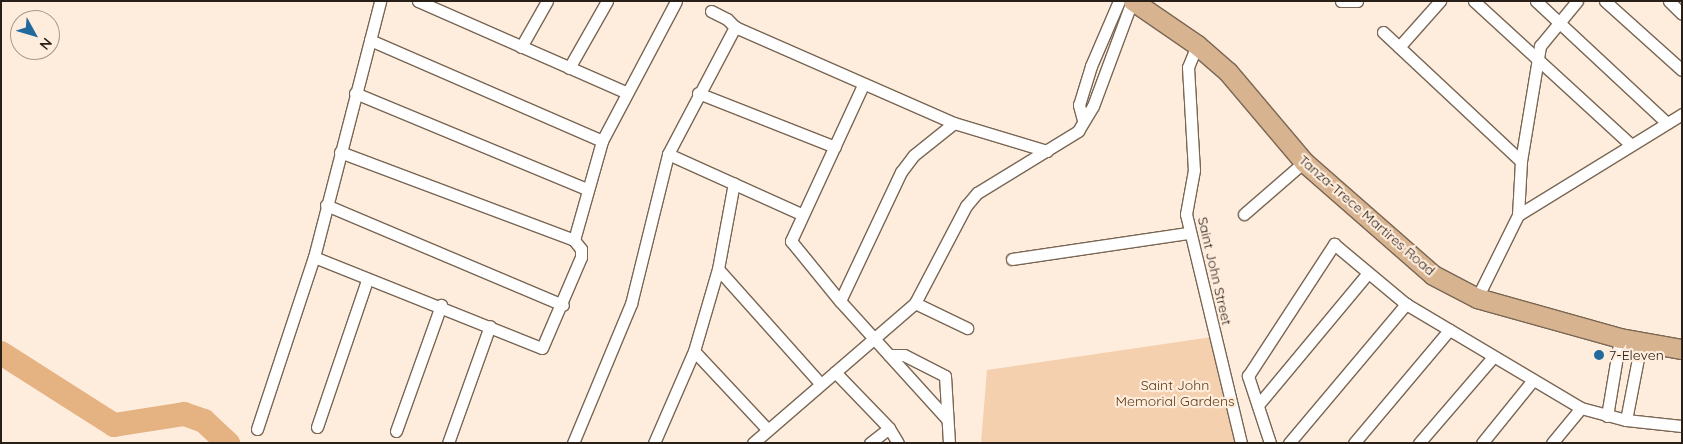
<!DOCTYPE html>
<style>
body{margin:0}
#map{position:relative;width:1683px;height:444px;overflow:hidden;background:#feecdc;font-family:Quicksand,sans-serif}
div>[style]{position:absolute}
.green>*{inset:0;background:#f4d0af}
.river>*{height:24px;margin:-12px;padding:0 12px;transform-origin:12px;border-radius:12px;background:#e5b282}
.roads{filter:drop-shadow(1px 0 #796654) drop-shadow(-1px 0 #796654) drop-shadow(0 1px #796654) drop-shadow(0 -1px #796654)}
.street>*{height:11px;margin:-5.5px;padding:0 5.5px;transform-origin:5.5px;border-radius:5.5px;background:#fff}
.primary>*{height:19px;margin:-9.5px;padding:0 9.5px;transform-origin:9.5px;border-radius:9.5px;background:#d7b38f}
.dots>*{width:14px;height:14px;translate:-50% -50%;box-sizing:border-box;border:2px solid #feecdc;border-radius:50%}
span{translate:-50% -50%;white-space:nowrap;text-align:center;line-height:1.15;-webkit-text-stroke:4.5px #feecdc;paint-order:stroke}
.street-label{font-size:14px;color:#282018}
.poi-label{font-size:14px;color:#282018}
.left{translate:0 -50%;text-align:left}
.park-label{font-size:14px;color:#5e3c17}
.frame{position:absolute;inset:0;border:2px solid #282018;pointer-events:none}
.north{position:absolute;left:10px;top:10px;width:50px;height:50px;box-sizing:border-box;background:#feecdc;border:1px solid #a89a8e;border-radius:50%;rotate:129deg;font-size:14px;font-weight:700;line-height:20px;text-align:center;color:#282018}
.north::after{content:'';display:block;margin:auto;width:18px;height:22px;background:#226a9e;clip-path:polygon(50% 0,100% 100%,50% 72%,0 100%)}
</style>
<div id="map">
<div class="green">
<div style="clip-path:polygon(1212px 337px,1238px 443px,981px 443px,987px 370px)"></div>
</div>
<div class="river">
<div style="left:1px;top:353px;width:134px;rotate:32.5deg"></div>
<div style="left:114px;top:425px;width:71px;rotate:-8.9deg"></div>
<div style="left:184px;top:414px;width:21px;rotate:19deg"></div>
<div style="left:204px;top:421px;width:33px;rotate:43deg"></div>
</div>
<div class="roads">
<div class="street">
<div style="left:418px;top:1px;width:226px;rotate:23.7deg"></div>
<div style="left:1341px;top:1px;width:16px"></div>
<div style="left:1474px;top:1px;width:213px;rotate:42.5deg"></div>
<div style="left:1536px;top:1px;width:179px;rotate:43deg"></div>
<div style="left:1605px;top:1px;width:103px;rotate:41.9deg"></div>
<div style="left:1669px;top:1px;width:18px;rotate:45deg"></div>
<div style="left:711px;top:11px;width:18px;rotate:27deg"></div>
<div style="left:727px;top:19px;width:11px;rotate:45deg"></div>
<div style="left:1383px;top:32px;width:189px;rotate:43.1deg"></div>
<div style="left:370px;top:40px;width:253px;rotate:23.5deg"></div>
<div style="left:1197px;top:45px;width:24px;rotate:112deg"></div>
<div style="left:1188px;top:67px;width:103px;rotate:86.7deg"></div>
<div style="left:1194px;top:170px;width:45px;rotate:100.3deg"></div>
<div style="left:1186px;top:214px;width:236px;rotate:76.5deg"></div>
<div style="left:521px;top:47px;width:53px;rotate:-60.5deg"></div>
<div style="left:1399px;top:47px;width:62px;rotate:-48.3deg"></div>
<div style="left:569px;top:68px;width:77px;rotate:-60.4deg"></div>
<div style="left:863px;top:85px;width:172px;rotate:114.8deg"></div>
<div style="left:791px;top:241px;width:77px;rotate:50.8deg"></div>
<div style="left:840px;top:301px;width:159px;rotate:47.8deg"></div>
<div style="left:355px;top:93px;width:251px;rotate:22.5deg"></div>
<div style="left:698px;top:93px;width:147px;rotate:21.5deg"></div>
<div style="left:1083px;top:120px;width:16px;rotate:-105deg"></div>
<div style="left:1079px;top:105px;width:41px;rotate:-72.9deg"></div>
<div style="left:1091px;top:66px;width:71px;rotate:-66.7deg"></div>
<div style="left:340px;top:152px;width:250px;rotate:20.6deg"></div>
<div style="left:574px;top:240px;width:103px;rotate:-74.2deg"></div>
<div style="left:602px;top:141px;width:158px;rotate:-62.1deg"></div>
<div style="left:668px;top:154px;width:146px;rotate:24.3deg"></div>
<div style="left:326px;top:205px;width:257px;rotate:22.9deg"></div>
<div style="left:1244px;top:214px;width:79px;rotate:-40.9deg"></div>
<div style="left:1518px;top:215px;width:193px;rotate:-31.6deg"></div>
<div style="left:314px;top:257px;width:245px;rotate:21.8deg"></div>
<div style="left:542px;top:348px;width:99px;rotate:-66.8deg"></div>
<div style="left:581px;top:257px;width:8px;rotate:-90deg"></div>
<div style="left:581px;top:249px;width:11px;rotate:-128deg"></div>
<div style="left:1012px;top:259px;width:179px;rotate:-8.4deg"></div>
<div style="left:718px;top:269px;width:154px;rotate:48.2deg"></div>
<div style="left:1477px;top:298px;width:93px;rotate:-63.7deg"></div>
<div style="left:1518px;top:215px;width:54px;rotate:-86.8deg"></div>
<div style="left:1521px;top:161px;width:117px;rotate:-80.6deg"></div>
<div style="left:1540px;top:46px;width:58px;rotate:-50.6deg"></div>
<div style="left:840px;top:301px;width:143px;rotate:-64.7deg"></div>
<div style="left:901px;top:172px;width:21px;rotate:-53deg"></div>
<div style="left:914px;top:155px;width:51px;rotate:-38.7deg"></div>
<div style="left:915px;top:303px;width:58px;rotate:25.7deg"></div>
<div style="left:694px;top:351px;width:108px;rotate:46.9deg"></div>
<div style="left:889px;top:355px;width:15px"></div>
<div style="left:904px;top:355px;width:46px;rotate:27.1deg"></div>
<div style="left:945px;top:376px;width:67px;rotate:86.6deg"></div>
<div style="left:835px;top:372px;width:78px;rotate:46deg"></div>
<div style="left:889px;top:428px;width:17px;rotate:59deg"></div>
<div style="left:1258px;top:405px;width:170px;rotate:-50.2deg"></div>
<div style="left:1607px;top:416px;width:79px;rotate:-80.5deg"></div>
<div style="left:1626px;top:420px;width:78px;rotate:-79deg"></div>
<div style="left:317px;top:427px;width:155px;rotate:-71.2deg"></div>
<div style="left:257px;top:429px;width:181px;rotate:-71.7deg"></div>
<div style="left:314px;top:257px;width:264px;rotate:-75.5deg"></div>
<div style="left:396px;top:431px;width:134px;rotate:-70.3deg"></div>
<div style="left:448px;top:443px;width:124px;rotate:-70.3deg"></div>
<div style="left:573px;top:443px;width:151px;rotate:-67.4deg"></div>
<div style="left:631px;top:304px;width:154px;rotate:-76.1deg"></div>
<div style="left:668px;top:154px;width:144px;rotate:-62.2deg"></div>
<div style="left:735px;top:27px;width:239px;rotate:23.7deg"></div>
<div style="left:954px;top:123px;width:97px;rotate:16.8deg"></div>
<div style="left:654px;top:443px;width:100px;rotate:-66.5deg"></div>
<div style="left:694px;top:351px;width:85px;rotate:-73.7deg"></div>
<div style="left:718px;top:269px;width:87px;rotate:-79.5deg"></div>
<div style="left:753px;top:443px;width:214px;rotate:-40.8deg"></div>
<div style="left:915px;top:303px;width:110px;rotate:-62.3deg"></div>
<div style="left:966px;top:206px;width:17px;rotate:-50deg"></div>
<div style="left:977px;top:193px;width:119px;rotate:-31.5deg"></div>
<div style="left:1078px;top:131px;width:29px;rotate:-59deg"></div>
<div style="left:1093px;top:106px;width:112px;rotate:-69.6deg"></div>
<div style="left:870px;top:443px;width:24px;rotate:-38deg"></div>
<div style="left:1270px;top:443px;width:71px;rotate:-108.2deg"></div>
<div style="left:1248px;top:376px;width:158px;rotate:-56.9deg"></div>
<div style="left:1334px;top:244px;width:94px;rotate:39.8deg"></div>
<div style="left:1406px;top:304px;width:204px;rotate:30.7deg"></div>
<div style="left:1581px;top:408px;width:47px;rotate:14.9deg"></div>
<div style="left:1626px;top:420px;width:56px;rotate:6.1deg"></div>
<div style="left:1289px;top:443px;width:182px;rotate:-49.9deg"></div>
<div style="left:1354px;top:443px;width:148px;rotate:-49.9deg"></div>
<div style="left:1419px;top:443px;width:112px;rotate:-49.3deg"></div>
<div style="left:1482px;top:443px;width:81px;rotate:-51deg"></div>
<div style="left:1552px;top:443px;width:45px;rotate:-50.4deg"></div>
</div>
<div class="primary">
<div style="left:1133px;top:1px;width:78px;rotate:34.5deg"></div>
<div style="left:1197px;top:45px;width:41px;rotate:41.1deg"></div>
<div style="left:1228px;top:72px;width:118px;rotate:49.8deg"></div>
<div style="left:1304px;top:162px;width:171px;rotate:41.2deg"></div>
<div style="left:1433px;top:275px;width:50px;rotate:27.6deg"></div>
<div style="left:1477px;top:298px;width:148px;rotate:15.6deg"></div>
<div style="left:1620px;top:338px;width:63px;rotate:10.1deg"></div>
</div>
</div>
<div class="dots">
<div style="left:1599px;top:355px;background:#226a9e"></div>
</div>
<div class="street-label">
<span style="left:1367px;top:215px;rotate:41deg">Tanza-Trece Martires Road</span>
<span style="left:1215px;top:271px;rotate:77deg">Saint John Street</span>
</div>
<div class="poi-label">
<span class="left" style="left:1609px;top:355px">7-Eleven</span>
</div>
<div class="park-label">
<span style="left:1175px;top:393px">Saint John<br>Memorial Gardens</span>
</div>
<div class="frame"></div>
<div class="north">N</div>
</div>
